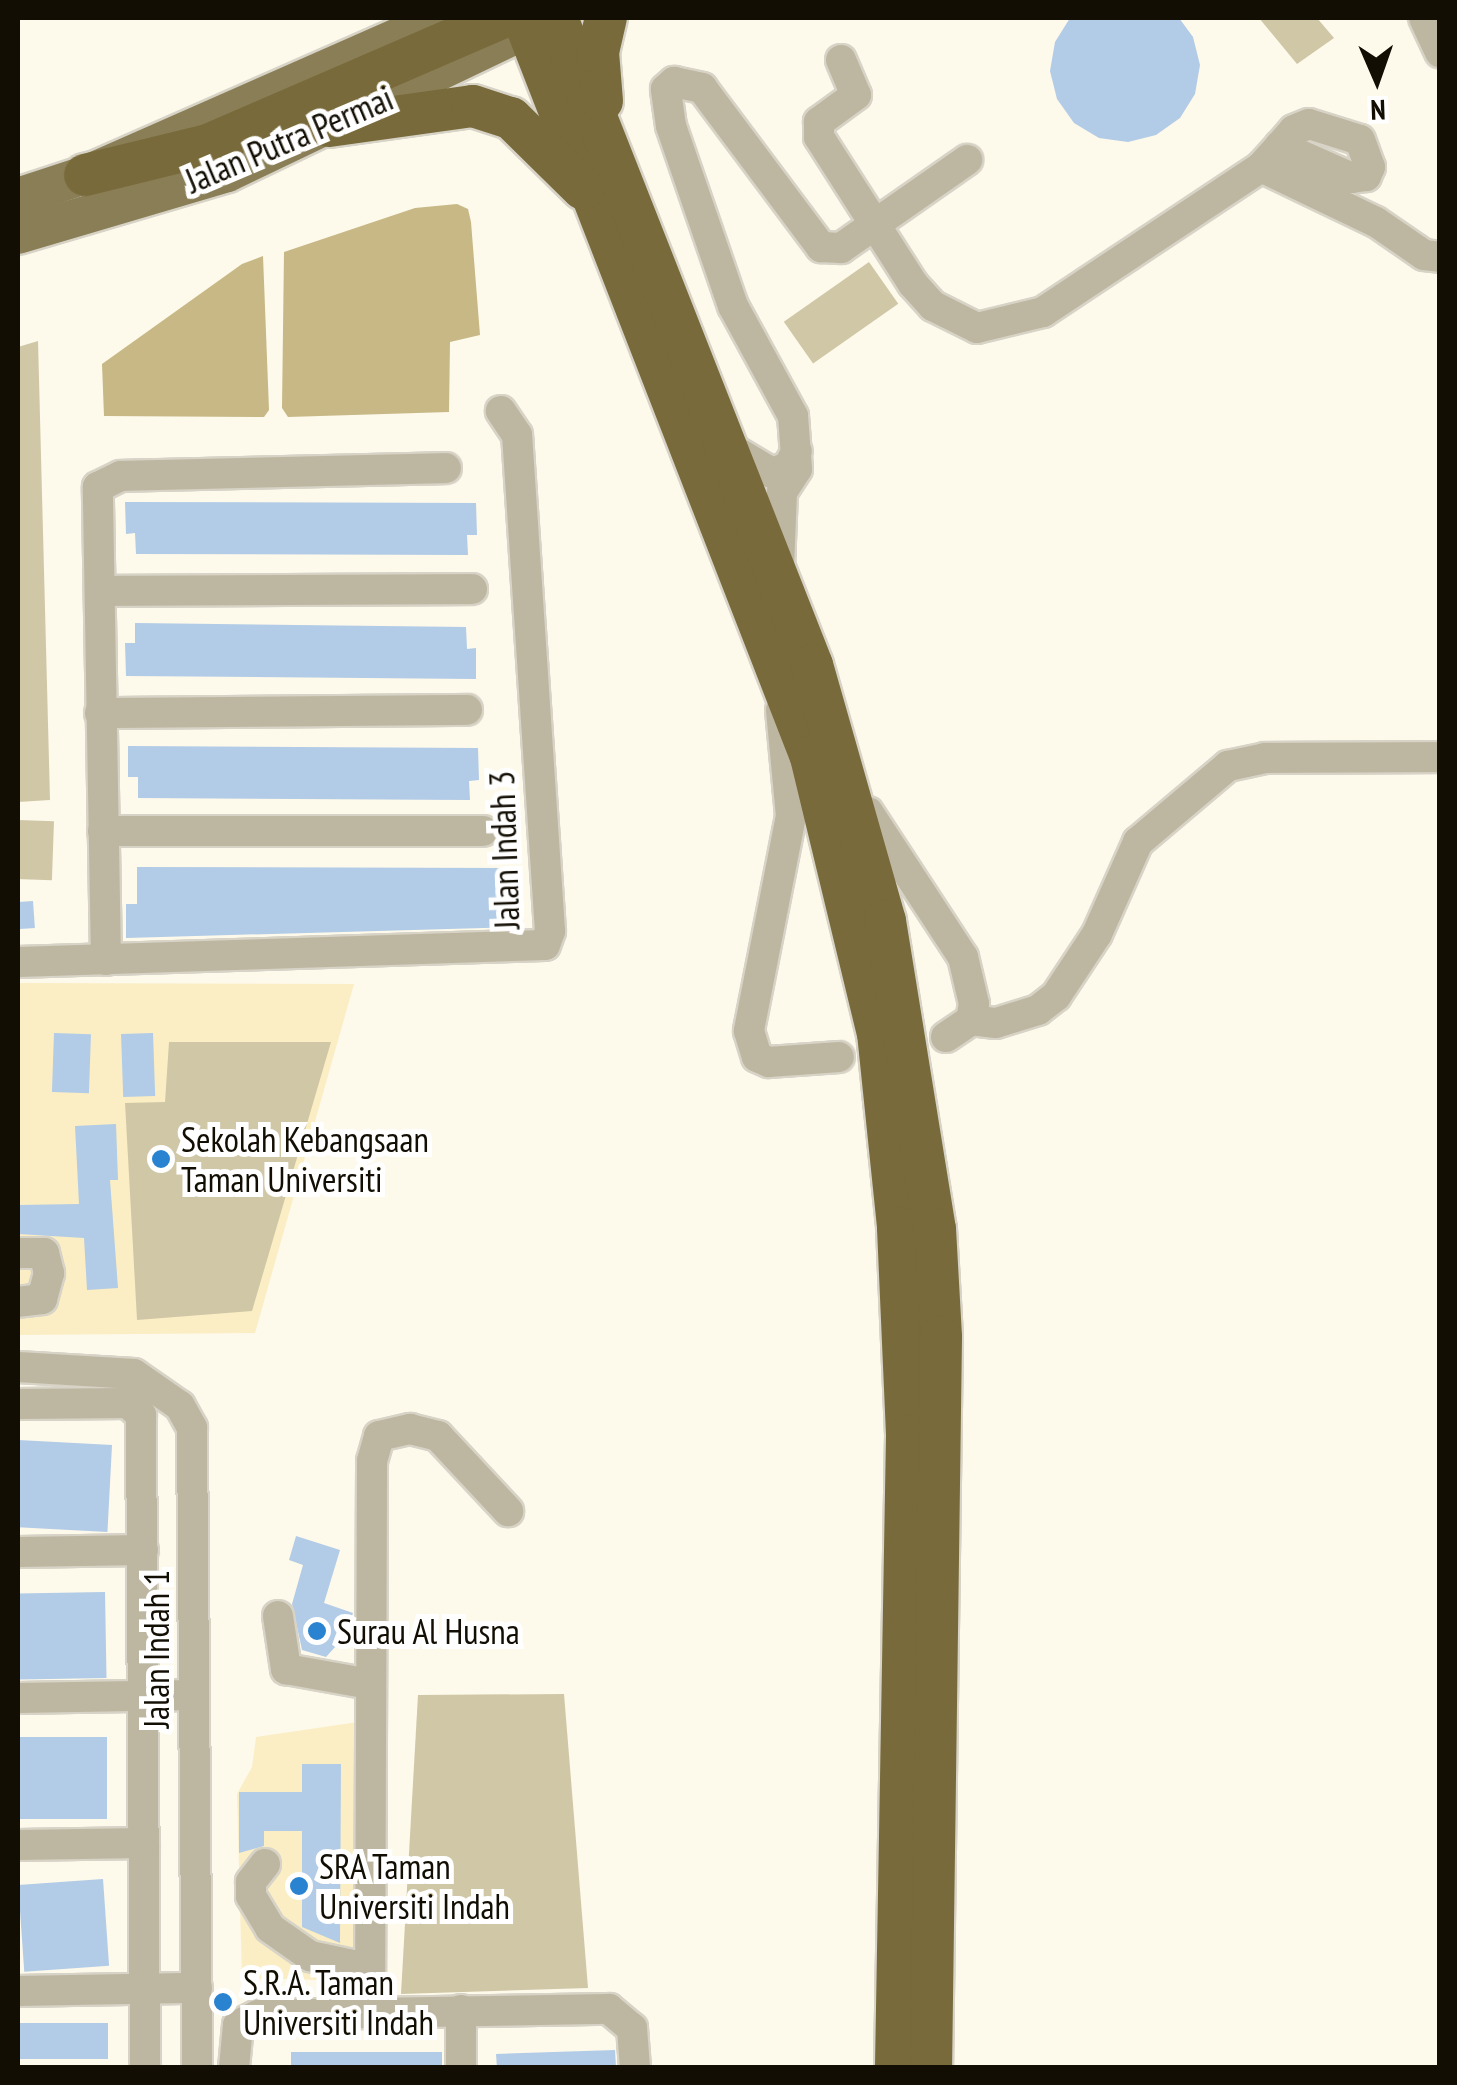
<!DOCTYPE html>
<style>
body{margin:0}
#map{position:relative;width:1457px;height:2085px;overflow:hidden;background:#fdf9eb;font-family:"PT Sans Narrow",sans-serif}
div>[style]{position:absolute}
.built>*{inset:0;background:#fbeec4}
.green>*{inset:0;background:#d0c7a7;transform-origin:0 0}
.water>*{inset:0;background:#c7b886}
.building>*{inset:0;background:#b2cbe6;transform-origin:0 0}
.roads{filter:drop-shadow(2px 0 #d7d3c6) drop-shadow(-2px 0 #d7d3c6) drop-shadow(0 2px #d7d3c6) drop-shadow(0 -2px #d7d3c6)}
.minor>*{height:30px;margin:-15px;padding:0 15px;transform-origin:15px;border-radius:15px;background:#bdb6a0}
.major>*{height:38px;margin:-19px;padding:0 19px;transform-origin:19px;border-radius:19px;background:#8a7e56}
.highway>*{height:42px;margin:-21px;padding:0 21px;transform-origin:21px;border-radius:21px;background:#786a3a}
.dots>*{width:28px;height:28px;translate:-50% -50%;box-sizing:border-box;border:5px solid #fff;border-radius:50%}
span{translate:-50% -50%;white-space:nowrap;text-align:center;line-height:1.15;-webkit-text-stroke:10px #fff;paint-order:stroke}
.street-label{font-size:35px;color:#120e04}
.poi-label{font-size:35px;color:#120e04}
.left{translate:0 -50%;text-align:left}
.frame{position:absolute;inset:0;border:20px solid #120e04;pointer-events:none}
.north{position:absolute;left:1327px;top:30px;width:100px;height:100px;-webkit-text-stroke:8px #fff;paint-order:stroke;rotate:178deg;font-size:28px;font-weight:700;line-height:40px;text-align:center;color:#120e04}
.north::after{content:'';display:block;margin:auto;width:35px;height:45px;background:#120e04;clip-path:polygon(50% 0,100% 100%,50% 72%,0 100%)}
</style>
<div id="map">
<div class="built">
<div style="clip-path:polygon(18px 983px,354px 984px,255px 1333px,18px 1335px)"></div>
<div style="clip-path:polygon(358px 1722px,361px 1981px,242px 1978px,237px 1794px,252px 1767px,256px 1737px)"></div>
</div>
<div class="green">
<div style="clip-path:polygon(1259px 18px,1317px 18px,1334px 38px,1297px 64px)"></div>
<div style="left:869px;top:262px;width:51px;height:104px;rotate:55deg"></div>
<div style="clip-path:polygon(38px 341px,50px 800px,18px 802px,18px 347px)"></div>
<div style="left:18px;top:820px;width:36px;height:59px;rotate:2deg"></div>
<div style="clip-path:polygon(169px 1042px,331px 1042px,252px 1311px,137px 1320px,125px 1103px,165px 1102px)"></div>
<div style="clip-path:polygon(564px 1694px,588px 1988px,401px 1994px,418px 1695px)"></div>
</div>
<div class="water">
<div style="clip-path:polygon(457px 204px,468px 209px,471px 222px,480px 335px,450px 342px,449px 412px,288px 417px,282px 408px,284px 252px,415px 208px)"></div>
<div style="clip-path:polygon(263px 256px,269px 410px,264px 417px,104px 416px,102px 364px,242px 264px)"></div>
</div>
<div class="building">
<div style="clip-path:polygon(1070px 18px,1179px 18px,1193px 37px,1200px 65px,1195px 94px,1180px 118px,1156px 135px,1128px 142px,1099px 138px,1074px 123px,1057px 99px,1050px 71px,1055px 42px)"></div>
<div style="clip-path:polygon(125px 502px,476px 503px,477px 535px,467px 535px,468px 555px,136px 554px,135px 533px,126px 534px)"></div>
<div style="clip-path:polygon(135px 623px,466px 627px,467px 649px,476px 648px,476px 679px,126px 676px,125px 643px,135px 643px)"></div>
<div style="clip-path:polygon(128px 746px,478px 748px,479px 780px,469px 781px,470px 800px,138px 798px,138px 777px,128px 777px)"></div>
<div style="clip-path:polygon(137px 867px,506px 868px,506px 906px,518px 906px,517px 927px,126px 938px,126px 904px,137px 904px)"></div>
<div style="left:33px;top:901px;width:27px;height:15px;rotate:86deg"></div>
<div style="left:54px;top:1033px;width:37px;height:59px;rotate:2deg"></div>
<div style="left:153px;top:1033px;width:63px;height:32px;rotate:88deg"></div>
<div style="clip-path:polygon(116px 1124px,118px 1180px,110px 1180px,118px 1288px,87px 1290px,84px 1238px,18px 1234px,18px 1205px,79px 1204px,75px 1126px)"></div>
<div style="left:112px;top:1445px;width:87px;height:94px;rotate:93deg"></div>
<div style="clip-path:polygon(296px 1536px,340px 1550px,324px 1603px,353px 1613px,345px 1636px,326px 1657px,302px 1650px,292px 1604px,303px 1565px,289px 1560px)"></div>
<div style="left:105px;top:1592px;width:86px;height:87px;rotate:89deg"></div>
<div style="left:18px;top:1737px;width:89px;height:82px"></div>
<div style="clip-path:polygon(302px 1764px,341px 1764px,340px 1943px,302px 1927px,302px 1831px,264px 1831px,264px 1846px,239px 1853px,239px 1792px,302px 1792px)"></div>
<div style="left:103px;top:1879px;width:87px;height:85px;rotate:86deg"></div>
<div style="left:108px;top:2023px;width:36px;height:90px;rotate:90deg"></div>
<div style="clip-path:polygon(615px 2050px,616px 2068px,497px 2068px,496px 2054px)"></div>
<div style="left:442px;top:2052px;width:16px;height:151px;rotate:90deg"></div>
</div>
<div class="roads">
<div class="minor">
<div style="left:1424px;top:18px;width:38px;rotate:65deg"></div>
<div style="left:841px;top:60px;width:38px;rotate:67deg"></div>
<div style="left:856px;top:95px;width:46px;rotate:143.9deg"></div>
<div style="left:819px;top:122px;width:15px;rotate:90deg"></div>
<div style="left:819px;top:137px;width:174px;rotate:57.4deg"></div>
<div style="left:913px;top:284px;width:30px;rotate:48deg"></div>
<div style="left:933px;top:306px;width:49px;rotate:26.6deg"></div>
<div style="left:977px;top:328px;width:68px;rotate:-13.6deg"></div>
<div style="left:1043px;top:312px;width:262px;rotate:-33.6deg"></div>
<div style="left:1261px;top:167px;width:127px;rotate:25.6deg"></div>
<div style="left:1376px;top:222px;width:58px;rotate:34.5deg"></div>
<div style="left:1424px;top:255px;width:16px;rotate:7deg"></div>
<div style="left:1261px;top:167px;width:28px;rotate:-48deg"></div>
<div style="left:1280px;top:146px;width:21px;rotate:-49deg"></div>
<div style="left:1294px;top:130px;width:16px;rotate:-22deg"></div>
<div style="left:1309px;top:124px;width:53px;rotate:17.4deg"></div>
<div style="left:1360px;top:140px;width:29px;rotate:70deg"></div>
<div style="left:1370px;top:167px;width:10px;rotate:114deg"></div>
<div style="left:1366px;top:176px;width:14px;rotate:172deg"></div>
<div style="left:1352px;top:178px;width:79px;rotate:-156deg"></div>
<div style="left:725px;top:445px;width:55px;rotate:30.8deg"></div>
<div style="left:772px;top:473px;width:17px;rotate:-21deg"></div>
<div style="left:788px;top:467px;width:18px;rotate:-61deg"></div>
<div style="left:779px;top:567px;width:75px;rotate:-87.7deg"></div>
<div style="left:782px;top:492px;width:27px;rotate:-57deg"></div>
<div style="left:797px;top:469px;width:53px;rotate:-94.3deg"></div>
<div style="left:793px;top:416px;width:125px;rotate:-118.6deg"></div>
<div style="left:733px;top:306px;width:190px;rotate:-109deg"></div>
<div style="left:671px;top:126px;width:37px;rotate:-98deg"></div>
<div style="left:666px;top:89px;width:11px;rotate:-41deg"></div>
<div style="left:674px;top:82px;width:29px;rotate:12deg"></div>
<div style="left:702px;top:88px;width:199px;rotate:53.2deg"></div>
<div style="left:821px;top:247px;width:20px;rotate:3deg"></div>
<div style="left:841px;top:248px;width:154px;rotate:-34.9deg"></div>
<div style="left:100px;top:591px;width:372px;rotate:-0.3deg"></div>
<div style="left:781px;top:710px;width:106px;rotate:84.6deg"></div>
<div style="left:791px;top:816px;width:219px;rotate:101.1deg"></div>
<div style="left:749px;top:1031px;width:27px;rotate:73deg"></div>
<div style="left:757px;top:1057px;width:13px;rotate:23deg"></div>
<div style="left:769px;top:1062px;width:70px;rotate:-4.1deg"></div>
<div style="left:100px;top:713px;width:367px;rotate:-0.5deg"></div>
<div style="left:868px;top:812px;width:173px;rotate:56.8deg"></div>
<div style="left:963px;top:957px;width:48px;rotate:76.8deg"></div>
<div style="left:974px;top:1004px;width:16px;rotate:101deg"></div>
<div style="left:103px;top:831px;width:380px"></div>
<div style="left:106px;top:960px;width:473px;rotate:-91deg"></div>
<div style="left:98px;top:487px;width:25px;rotate:-26deg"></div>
<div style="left:121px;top:476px;width:325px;rotate:-1.4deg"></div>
<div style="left:18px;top:962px;width:527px;rotate:-1.85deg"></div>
<div style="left:545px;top:945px;width:15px;rotate:-70deg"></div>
<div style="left:550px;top:931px;width:497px;rotate:-93.8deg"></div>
<div style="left:517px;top:435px;width:29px;rotate:-124deg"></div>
<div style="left:946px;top:1037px;width:30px;rotate:-34deg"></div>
<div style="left:971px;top:1020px;width:25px;rotate:7deg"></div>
<div style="left:996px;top:1023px;width:44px;rotate:-17.2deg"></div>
<div style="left:1038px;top:1010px;width:23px;rotate:-38deg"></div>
<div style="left:1056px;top:996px;width:74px;rotate:-56.5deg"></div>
<div style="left:1097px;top:934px;width:101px;rotate:-66deg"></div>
<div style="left:1138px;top:842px;width:118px;rotate:-40.2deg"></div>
<div style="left:1228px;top:766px;width:38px;rotate:-12deg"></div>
<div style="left:1265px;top:758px;width:175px;rotate:-0.3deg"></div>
<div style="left:18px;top:1253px;width:26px"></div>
<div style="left:44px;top:1253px;width:21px;rotate:76deg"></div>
<div style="left:49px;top:1273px;width:27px;rotate:105deg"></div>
<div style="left:42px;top:1299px;width:24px;rotate:173deg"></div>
<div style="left:18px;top:1367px;width:116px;rotate:3.5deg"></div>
<div style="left:134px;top:1374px;width:56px;rotate:34.8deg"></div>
<div style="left:180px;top:1406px;width:25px;rotate:61deg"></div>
<div style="left:192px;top:1428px;width:640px;rotate:89.55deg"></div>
<div style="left:18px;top:1404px;width:110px;rotate:-0.5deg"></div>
<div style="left:128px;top:1403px;width:18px;rotate:43deg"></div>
<div style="left:141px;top:1415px;width:653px;rotate:89.65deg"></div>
<div style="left:18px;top:1552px;width:125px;rotate:-0.9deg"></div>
<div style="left:278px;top:1616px;width:54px;rotate:81.4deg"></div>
<div style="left:286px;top:1669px;width:85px;rotate:10.1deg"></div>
<div style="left:18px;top:1698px;width:174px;rotate:-1deg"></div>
<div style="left:18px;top:1845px;width:126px;rotate:-0.9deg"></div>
<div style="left:265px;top:1864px;width:23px;rotate:128deg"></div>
<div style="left:251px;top:1882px;width:14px;rotate:90deg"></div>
<div style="left:251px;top:1896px;width:37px;rotate:59deg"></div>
<div style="left:270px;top:1928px;width:49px;rotate:35deg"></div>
<div style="left:310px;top:1956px;width:58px;rotate:11.9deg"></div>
<div style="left:18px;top:1991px;width:179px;rotate:-1deg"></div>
<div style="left:461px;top:2010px;width:58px;rotate:90deg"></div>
<div style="left:370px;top:2014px;width:553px;rotate:-89.79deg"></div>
<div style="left:372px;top:1461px;width:26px;rotate:-74deg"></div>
<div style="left:379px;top:1436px;width:32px;rotate:-13deg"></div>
<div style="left:410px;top:1429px;width:29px;rotate:14deg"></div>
<div style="left:438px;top:1436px;width:103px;rotate:47deg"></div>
<div style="left:234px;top:2068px;width:43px;rotate:-84.7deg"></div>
<div style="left:238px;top:2025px;width:22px;rotate:-27deg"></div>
<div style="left:258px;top:2015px;width:351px;rotate:-1deg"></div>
<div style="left:609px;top:2009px;width:30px;rotate:40deg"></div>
<div style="left:632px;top:2028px;width:40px;rotate:85.7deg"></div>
</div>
<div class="major">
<div style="left:18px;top:197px;width:71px;rotate:-18.2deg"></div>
<div style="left:85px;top:175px;width:389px;rotate:-23.8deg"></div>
<div style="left:18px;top:235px;width:218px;rotate:-16.5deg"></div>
<div style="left:227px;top:173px;width:358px;rotate:-25.6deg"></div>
</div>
<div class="highway">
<div style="left:536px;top:18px;width:14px;rotate:124deg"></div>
<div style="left:528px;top:30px;width:780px;rotate:68.73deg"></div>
<div style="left:811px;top:757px;width:284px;rotate:76.4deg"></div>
<div style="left:878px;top:1033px;width:196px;rotate:84.1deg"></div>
<div style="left:898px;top:1228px;width:208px;rotate:87.5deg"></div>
<div style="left:907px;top:1436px;width:632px;rotate:91deg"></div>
<div style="left:557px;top:18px;width:695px;rotate:68.49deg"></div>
<div style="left:812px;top:665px;width:266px;rotate:74.1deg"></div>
<div style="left:885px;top:921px;width:312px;rotate:80.8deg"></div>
<div style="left:935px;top:1229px;width:108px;rotate:86.8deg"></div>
<div style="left:941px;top:1337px;width:731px;rotate:90.78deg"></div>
<div style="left:602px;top:101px;width:49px;rotate:-94.7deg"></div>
<div style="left:598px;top:52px;width:35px;rotate:-77deg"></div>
<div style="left:329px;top:126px;width:145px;rotate:-7.9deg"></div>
<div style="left:473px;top:106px;width:40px;rotate:18deg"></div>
<div style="left:511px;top:118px;width:101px;rotate:44.6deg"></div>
<div style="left:85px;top:175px;width:127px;rotate:-13.7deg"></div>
<div style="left:208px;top:145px;width:320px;rotate:-23.4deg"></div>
</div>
</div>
<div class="dots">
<div style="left:161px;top:1159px;background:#2a83d0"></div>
<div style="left:317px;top:1631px;background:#2a83d0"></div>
<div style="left:299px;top:1886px;background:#2a83d0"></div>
<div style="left:223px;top:2002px;background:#2a83d0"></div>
</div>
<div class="street-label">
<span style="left:289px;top:139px;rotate:-23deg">Jalan Putra Permai</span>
<span style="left:504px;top:850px;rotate:-92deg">Jalan Indah 3</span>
<span style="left:156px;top:1649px;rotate:-90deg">Jalan Indah 1</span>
</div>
<div class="poi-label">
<span class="left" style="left:181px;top:1159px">Sekolah Kebangsaan<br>Taman Universiti</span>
<span class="left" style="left:337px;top:1631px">Surau Al Husna</span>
<span class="left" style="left:319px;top:1886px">SRA Taman<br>Universiti Indah</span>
<span class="left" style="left:243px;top:2002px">S.R.A. Taman<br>Universiti Indah</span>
</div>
<div class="frame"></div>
<div class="north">N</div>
</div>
